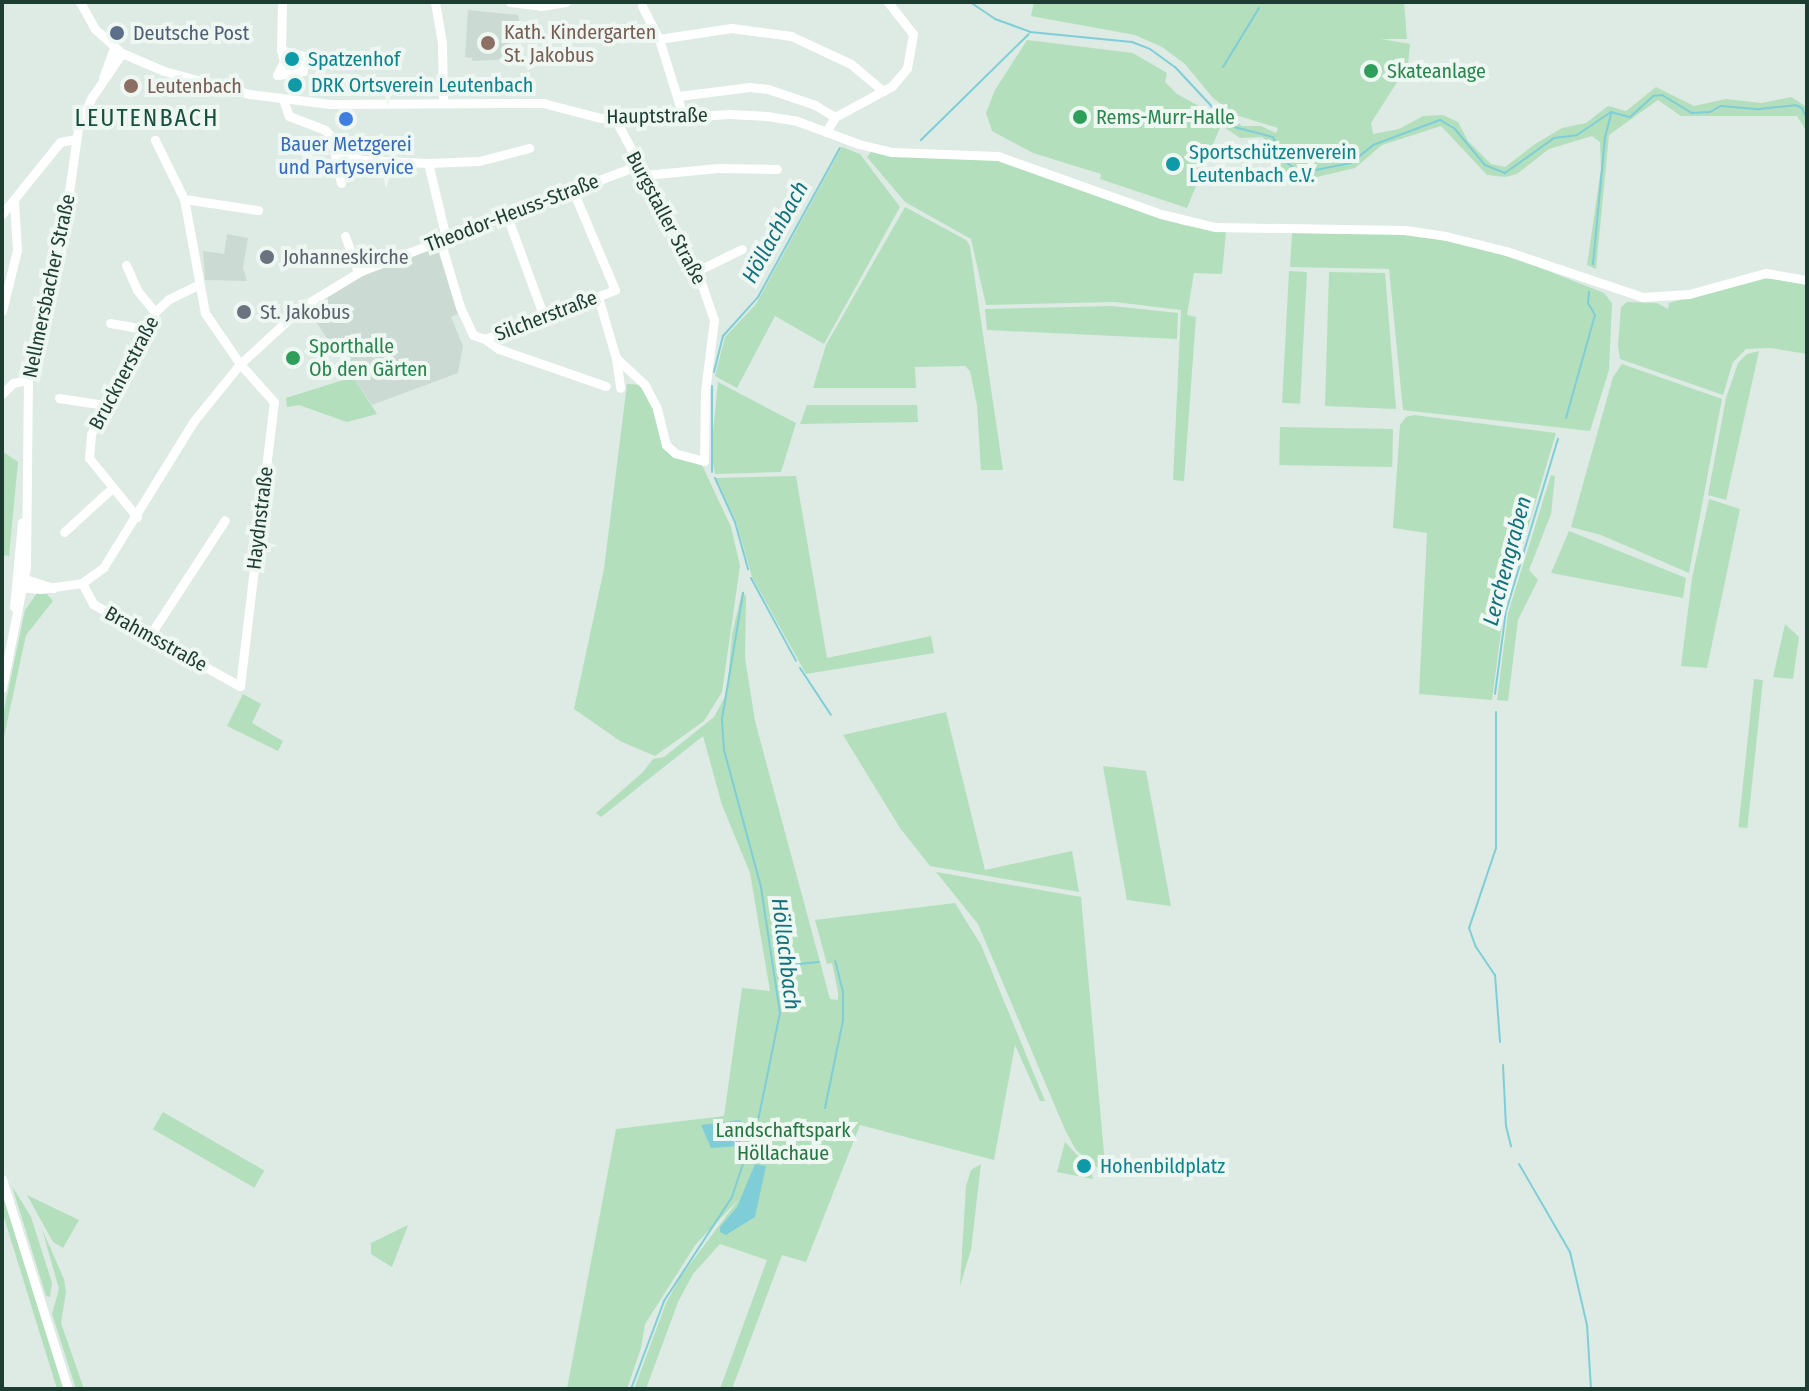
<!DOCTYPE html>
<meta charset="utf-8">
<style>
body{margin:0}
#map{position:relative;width:1809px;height:1391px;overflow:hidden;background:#ddebe4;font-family:"Fira Sans Condensed",sans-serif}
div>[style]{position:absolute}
.built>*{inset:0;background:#cbdbd3}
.green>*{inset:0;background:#b3dfbd;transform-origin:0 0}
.water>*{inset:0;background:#7fced7}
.stream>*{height:2px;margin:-1px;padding:0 1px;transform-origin:1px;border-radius:1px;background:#7fced7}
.minor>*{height:9px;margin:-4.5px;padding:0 4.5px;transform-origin:4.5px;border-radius:4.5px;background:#fff}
.dots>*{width:22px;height:22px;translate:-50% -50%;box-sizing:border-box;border:4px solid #eef7f2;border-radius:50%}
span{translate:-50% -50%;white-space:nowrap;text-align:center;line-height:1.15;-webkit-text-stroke:8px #eef7f2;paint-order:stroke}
.education-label{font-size:20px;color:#785e54}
.left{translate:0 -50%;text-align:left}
.service-label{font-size:20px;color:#4e5e75}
.culture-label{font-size:20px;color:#0d838f}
.leisure-label{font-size:20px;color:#27864d}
.street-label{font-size:20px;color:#1d3c32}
.shop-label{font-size:20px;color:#366cbe}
.worship-label{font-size:20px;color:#5b616d}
.park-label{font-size:20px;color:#24773f}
.water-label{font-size:22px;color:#12717d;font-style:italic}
.quarter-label{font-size:24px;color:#18503f;letter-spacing:2px}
.frame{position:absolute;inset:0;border:4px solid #1d3c32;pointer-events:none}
</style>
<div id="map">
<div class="built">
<div style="clip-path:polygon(468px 10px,518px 15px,521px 29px,507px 30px,513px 59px,472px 61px,472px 58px,465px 57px)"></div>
<div style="clip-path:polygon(227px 234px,248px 238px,243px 268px,247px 281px,205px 280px,203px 251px,224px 254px)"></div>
<div style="clip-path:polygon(437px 247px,458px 314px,451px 317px,463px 346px,458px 373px,372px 405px,308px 310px,361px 276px)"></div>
</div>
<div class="green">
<div style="clip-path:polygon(1034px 2px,1404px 2px,1407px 39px,1381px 39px,1410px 44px,1408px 65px,1371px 123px,1373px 134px,1399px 129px,1423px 116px,1443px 115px,1458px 122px,1468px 141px,1491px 164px,1505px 167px,1535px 144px,1562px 128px,1586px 123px,1608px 106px,1626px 111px,1656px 87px,1694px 106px,1726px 99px,1762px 103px,1791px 97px,1807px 107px,1807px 132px,1797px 116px,1681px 116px,1658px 100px,1609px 135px,1596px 269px,1587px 265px,1601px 169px,1600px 142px,1592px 136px,1549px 149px,1517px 174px,1506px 177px,1487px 175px,1441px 126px,1382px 145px,1355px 168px,1304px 180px,1286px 172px,1277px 163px,1275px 149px,1262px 137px,1240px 138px,1221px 125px,1187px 208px,1100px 179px,1101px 174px,1033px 153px,992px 131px,986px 113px,995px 90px,1027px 40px,1133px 53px,1167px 73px,1165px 82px,1177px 94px,1208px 111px,1221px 124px,1228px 114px,1242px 126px,1261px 126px,1276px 133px,1278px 128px,1236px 115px,1213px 98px,1185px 64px,1162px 47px,1135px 35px,1031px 16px)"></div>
<div style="clip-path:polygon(842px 147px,860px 154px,900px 207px,824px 344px,775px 316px,737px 388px,715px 376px,725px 337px,756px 304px)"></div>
<div style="clip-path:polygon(871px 152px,998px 160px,1183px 225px,1226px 232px,1222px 274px,1194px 273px,1187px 315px,1196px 317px,1184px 481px,1173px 480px,1181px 310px,1115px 302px,986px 305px,971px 239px,905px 202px,867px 157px)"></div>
<div style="clip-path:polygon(905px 207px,966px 240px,970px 246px,1003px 470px,981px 470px,977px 405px,970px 371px,965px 366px,915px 367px,916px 388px,813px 388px,826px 345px)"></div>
<div style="clip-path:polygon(1292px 233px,1393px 234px,1446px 240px,1510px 256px,1604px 293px,1612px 303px,1609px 370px,1590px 431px,1403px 410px,1389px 269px,1290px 267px)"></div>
<div style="left:1289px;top:271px;width:18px;height:132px;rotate:3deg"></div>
<div style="clip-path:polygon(1329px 272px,1385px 273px,1396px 409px,1325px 406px)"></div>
<div style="clip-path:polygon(1761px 278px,1807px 283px,1807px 354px,1770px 348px,1746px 349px,1733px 362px,1723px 395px,1620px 359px,1618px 345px,1621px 307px,1627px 302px,1657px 303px,1668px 309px,1669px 303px)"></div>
<div style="clip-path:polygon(1112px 306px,1178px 313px,1177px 339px,987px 330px,985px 309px)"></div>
<div style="clip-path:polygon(1759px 351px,1726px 500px,1708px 495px,1726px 398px,1738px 363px,1747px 354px)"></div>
<div style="clip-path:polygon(1622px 364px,1722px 399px,1689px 573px,1601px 535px,1571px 527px,1613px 377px)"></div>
<div style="clip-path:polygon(353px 377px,377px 414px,347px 422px,299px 405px,287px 407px,286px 398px)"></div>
<div style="clip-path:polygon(718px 382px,796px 423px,781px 472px,715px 474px,711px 452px)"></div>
<div style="clip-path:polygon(627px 384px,642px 385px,655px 408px,663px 447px,702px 465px,731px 527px,740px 566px,722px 692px,704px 721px,655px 756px,620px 741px,574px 709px,604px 569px)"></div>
<div style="clip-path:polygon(807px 405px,917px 405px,918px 422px,800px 424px)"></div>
<div style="clip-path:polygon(1414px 415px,1556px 433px,1504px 609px,1492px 700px,1419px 694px,1427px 533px,1393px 528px,1400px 425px,1406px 417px)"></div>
<div style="left:1280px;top:427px;width:113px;height:38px;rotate:1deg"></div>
<div style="clip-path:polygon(2px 451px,18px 462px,9px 556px,2px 555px)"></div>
<div style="clip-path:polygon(1551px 475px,1555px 476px,1551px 514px,1529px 570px,1538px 580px,1518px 620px,1508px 701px,1497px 700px,1508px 613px)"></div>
<div style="clip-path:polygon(796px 476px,827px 658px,931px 636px,934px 653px,806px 674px,752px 577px,736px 521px,716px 478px)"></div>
<div style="clip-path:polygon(1709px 499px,1740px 509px,1707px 668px,1681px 666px,1692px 578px)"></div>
<div style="clip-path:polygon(1569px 531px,1686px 578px,1683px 598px,1551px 573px)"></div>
<div style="clip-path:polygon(742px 592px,746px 596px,745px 658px,755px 721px,830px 999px,838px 1000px,838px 992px,832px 963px,827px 964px,815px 920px,955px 903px,981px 945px,1045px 1101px,1040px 1101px,1015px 1045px,994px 1160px,860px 1125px,806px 1262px,782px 1255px,732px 1389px,720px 1389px,767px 1260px,720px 1244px,693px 1274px,678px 1302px,646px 1389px,634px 1389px,666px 1303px,681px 1276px,739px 1199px,696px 1244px,645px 1324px,641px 1348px,627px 1389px,567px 1389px,616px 1129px,724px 1116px,742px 988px,770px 991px,750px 873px,722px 805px,703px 736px,601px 817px,596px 813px,642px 773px,653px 759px,664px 757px,714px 717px,727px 693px,732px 634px)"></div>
<div style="clip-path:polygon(37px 593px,47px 594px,53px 601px,26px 635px,2px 746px,2px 720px,25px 610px)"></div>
<div style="clip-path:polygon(1785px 624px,1799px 637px,1793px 679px,1773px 677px)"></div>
<div style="left:1754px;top:679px;width:9px;height:149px;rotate:6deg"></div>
<div style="clip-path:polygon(243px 694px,261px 704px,252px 723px,283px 741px,278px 751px,227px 726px)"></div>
<div style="clip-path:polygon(946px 712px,985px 870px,1072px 851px,1079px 892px,930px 866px,900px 828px,843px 735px)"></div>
<div style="clip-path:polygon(1103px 766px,1146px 771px,1171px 906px,1127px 900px)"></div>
<div style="clip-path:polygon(936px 872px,1081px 897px,1106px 1175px,1076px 1150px,1066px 1132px,978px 924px)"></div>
<div style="left:163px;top:1112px;width:117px;height:20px;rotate:30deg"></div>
<div style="clip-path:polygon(1065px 1142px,1091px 1170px,1093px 1179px,1057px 1172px)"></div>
<div style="clip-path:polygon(981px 1164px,971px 1250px,960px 1286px,966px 1186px,971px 1170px)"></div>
<div style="clip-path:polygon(12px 1186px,31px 1217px,52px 1283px,50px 1297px,46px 1296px)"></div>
<div style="clip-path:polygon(2px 1192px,65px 1389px,57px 1389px,2px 1211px)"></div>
<div style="clip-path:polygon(27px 1195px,79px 1220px,63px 1248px,53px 1242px)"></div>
<div style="clip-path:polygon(408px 1225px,392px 1267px,371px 1254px,371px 1243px)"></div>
<div style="clip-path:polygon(42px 1229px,64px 1279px,66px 1292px,61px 1323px,84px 1389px,76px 1389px,52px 1314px,59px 1289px)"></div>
</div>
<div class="water">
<div style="clip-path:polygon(740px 1120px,744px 1126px,739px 1146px,711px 1148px,701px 1125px)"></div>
<div style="clip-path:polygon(755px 1164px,766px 1166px,755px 1217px,726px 1235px,720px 1232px,720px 1227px,737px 1207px)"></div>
</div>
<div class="stream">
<div style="left:970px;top:2px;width:30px;rotate:34deg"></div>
<div style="left:995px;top:19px;width:37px;rotate:20deg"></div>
<div style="left:1030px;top:32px;width:102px;rotate:5.6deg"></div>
<div style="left:1132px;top:42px;width:19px;rotate:21deg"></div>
<div style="left:1150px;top:49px;width:31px;rotate:36deg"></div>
<div style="left:1175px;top:67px;width:81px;rotate:47deg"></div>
<div style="left:1230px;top:126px;width:44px;rotate:14.3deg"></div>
<div style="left:1273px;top:137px;width:27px;rotate:63deg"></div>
<div style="left:1285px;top:161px;width:19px;rotate:39deg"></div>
<div style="left:1300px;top:173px;width:52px;rotate:-11.1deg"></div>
<div style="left:1351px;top:163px;width:28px;rotate:-39deg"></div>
<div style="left:1373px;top:145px;width:72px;rotate:-20.5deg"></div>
<div style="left:1440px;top:120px;width:16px;rotate:30deg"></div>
<div style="left:1454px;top:128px;width:48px;rotate:50deg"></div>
<div style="left:1485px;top:165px;width:22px;rotate:22deg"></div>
<div style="left:1505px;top:173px;width:60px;rotate:-35.5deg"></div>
<div style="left:1554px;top:138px;width:23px;rotate:-7deg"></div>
<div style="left:1577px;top:135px;width:41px;rotate:-34.1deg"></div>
<div style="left:1611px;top:112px;width:20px;rotate:15deg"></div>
<div style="left:1630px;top:117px;width:31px;rotate:-42deg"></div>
<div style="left:1653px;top:96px;width:9px;rotate:-6deg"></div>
<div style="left:1662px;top:95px;width:35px;rotate:31deg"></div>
<div style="left:1692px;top:113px;width:18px;rotate:-3deg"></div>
<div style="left:1710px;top:112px;width:13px;rotate:-29deg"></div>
<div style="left:1721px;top:106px;width:38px;rotate:5deg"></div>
<div style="left:1759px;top:109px;width:37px;rotate:-6deg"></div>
<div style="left:1796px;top:105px;width:7px;rotate:27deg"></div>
<div style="left:1802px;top:108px;width:12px;rotate:66deg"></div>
<div style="left:1223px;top:67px;width:69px;rotate:-58.6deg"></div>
<div style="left:921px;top:140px;width:151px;rotate:-44.5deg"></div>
<div style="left:1593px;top:264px;width:128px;rotate:-84.6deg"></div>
<div style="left:1605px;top:137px;width:24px;rotate:-75deg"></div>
<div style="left:714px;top:372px;width:37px;rotate:-76deg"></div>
<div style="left:723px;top:336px;width:52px;rotate:-48.1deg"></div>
<div style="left:758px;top:297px;width:170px;rotate:-61.2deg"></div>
<div style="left:712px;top:386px;width:86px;rotate:90deg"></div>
<div style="left:1566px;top:418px;width:107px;rotate:-74.3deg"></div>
<div style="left:1595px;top:315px;width:14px;rotate:-120deg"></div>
<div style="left:1588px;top:303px;width:11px;rotate:-85deg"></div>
<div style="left:715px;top:478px;width:48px;rotate:65.6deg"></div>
<div style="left:735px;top:522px;width:49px;rotate:74.5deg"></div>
<div style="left:751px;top:578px;width:94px;rotate:61.5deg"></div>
<div style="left:800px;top:668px;width:56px;rotate:56.6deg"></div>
<div style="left:1495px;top:694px;width:84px;rotate:-82.5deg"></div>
<div style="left:1506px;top:611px;width:180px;rotate:-73.2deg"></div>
<div style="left:1496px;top:712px;width:136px;rotate:90deg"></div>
<div style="left:1496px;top:848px;width:84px;rotate:108.6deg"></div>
<div style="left:1469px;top:928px;width:20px;rotate:70deg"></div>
<div style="left:1476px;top:947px;width:34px;rotate:56deg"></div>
<div style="left:1495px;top:975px;width:67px;rotate:85.7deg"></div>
<div style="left:776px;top:959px;width:24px;rotate:12deg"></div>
<div style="left:799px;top:964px;width:20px;rotate:-6deg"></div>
<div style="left:1503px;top:1065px;width:61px;rotate:87.2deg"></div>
<div style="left:1506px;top:1126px;width:21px;rotate:76deg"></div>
<div style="left:825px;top:1108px;width:90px;rotate:-78.4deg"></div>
<div style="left:843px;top:1020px;width:28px;rotate:-90deg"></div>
<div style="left:843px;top:992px;width:32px;rotate:-104deg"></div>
<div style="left:1519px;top:1164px;width:102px;rotate:59.9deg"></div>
<div style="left:1570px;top:1252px;width:75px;rotate:76.9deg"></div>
<div style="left:1587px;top:1325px;width:64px;rotate:86.4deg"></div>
<div style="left:631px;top:1389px;width:94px;rotate:-69.4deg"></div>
<div style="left:664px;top:1301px;width:124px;rotate:-56.8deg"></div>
<div style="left:732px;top:1197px;width:85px;rotate:-71.6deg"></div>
<div style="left:759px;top:1116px;width:105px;rotate:-78.5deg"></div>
<div style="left:780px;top:1013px;width:127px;rotate:-98.6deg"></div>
<div style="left:761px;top:887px;width:142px;rotate:-105.1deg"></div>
<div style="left:724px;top:750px;width:31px;rotate:-94deg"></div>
<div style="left:722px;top:719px;width:128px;rotate:-80.5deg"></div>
</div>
<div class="minor">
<div style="left:80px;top:2px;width:31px;rotate:61deg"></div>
<div style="left:95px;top:29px;width:36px;rotate:42deg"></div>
<div style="left:122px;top:53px;width:46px;rotate:23.2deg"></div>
<div style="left:164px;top:71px;width:88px;rotate:15.1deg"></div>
<div style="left:249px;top:94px;width:82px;rotate:7deg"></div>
<div style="left:330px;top:104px;width:213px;rotate:-0.3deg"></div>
<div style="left:543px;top:103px;width:60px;rotate:14.5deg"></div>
<div style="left:601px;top:118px;width:33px;rotate:3deg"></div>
<div style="left:634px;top:120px;width:95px;rotate:-3.6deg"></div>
<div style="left:729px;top:114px;width:38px;rotate:3deg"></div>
<div style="left:767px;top:116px;width:30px;rotate:9deg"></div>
<div style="left:797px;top:121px;width:66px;rotate:20.4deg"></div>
<div style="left:859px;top:144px;width:34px;rotate:14deg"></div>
<div style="left:892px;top:152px;width:106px;rotate:2.2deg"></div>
<div style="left:998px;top:156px;width:173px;rotate:19.6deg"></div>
<div style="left:1161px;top:214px;width:56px;rotate:13.5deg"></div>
<div style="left:1215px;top:227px;width:190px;rotate:0.9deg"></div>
<div style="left:1405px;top:230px;width:41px;rotate:8.3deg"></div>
<div style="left:1446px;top:236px;width:62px;rotate:14deg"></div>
<div style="left:1506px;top:251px;width:145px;rotate:18.6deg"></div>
<div style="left:1643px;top:297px;width:46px;rotate:-3.7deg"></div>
<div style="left:1689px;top:294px;width:80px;rotate:-15.3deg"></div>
<div style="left:1766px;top:273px;width:42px;rotate:9.7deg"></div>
<div style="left:435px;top:2px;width:42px;rotate:80.3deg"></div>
<div style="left:442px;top:43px;width:58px;rotate:89deg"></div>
<div style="left:510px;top:2px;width:31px;rotate:7deg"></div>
<div style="left:541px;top:6px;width:25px;rotate:-9deg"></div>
<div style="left:642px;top:6px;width:37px;rotate:63deg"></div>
<div style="left:659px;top:39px;width:81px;rotate:72.7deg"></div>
<div style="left:659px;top:39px;width:73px;rotate:-8.7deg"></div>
<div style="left:731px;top:28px;width:61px;rotate:7.6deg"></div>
<div style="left:791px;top:36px;width:66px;rotate:25deg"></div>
<div style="left:851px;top:64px;width:42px;rotate:40.2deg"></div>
<div style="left:281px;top:50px;width:23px;rotate:15deg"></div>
<div style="left:303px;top:56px;width:15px;rotate:90deg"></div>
<div style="left:303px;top:71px;width:26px;rotate:171deg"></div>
<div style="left:277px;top:75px;width:16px;rotate:-63deg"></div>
<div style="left:284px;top:61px;width:11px;rotate:-105deg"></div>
<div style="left:281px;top:50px;width:48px;rotate:-88.8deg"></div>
<div style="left:103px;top:78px;width:32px;rotate:-70deg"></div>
<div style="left:679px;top:96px;width:71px;rotate:-7.3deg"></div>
<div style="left:749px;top:87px;width:19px;rotate:6deg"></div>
<div style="left:768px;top:89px;width:50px;rotate:18.8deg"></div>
<div style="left:815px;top:105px;width:23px;rotate:31deg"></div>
<div style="left:283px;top:99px;width:18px;rotate:71deg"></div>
<div style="left:289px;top:116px;width:39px;rotate:21deg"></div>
<div style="left:325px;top:130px;width:8px;rotate:45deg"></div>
<div style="left:331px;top:136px;width:48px;rotate:78deg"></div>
<div style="left:615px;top:119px;width:173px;rotate:61.7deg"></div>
<div style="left:697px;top:271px;width:52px;rotate:70.9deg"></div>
<div style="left:714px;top:320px;width:72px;rotate:97.2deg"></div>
<div style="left:705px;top:391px;width:70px;rotate:90.8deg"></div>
<div style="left:704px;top:461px;width:30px;rotate:-165deg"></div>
<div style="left:675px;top:453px;width:12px;rotate:-138deg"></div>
<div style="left:666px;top:445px;width:38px;rotate:-104deg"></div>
<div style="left:657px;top:408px;width:27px;rotate:-118deg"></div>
<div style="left:644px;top:384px;width:38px;rotate:-137deg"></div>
<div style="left:826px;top:132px;width:17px;rotate:-59deg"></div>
<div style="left:835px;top:117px;width:65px;rotate:-28.5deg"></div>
<div style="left:892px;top:86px;width:23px;rotate:-50deg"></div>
<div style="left:907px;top:68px;width:35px;rotate:-80deg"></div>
<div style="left:913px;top:34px;width:41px;rotate:-128deg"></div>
<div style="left:337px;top:153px;width:28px;rotate:15deg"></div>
<div style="left:364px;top:160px;width:64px;rotate:2.7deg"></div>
<div style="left:428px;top:163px;width:51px;rotate:-2.2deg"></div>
<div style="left:479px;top:161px;width:52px;rotate:-14.6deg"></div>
<div style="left:428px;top:163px;width:77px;rotate:76.5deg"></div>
<div style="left:645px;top:175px;width:73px;rotate:-5.5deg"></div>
<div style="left:718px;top:168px;width:59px;rotate:1deg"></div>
<div style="left:184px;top:199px;width:75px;rotate:8.5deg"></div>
<div style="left:2px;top:214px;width:92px;rotate:-51.1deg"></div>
<div style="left:60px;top:142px;width:15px;rotate:-11deg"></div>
<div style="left:507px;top:216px;width:108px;rotate:69.9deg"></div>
<div style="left:345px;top:236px;width:38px;rotate:70deg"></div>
<div style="left:440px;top:240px;width:70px;rotate:73.4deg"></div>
<div style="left:460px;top:307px;width:31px;rotate:65deg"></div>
<div style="left:473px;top:335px;width:13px;rotate:18deg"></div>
<div style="left:485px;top:339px;width:139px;rotate:-20.7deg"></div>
<div style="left:615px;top:290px;width:108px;rotate:-113deg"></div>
<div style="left:126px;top:265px;width:27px;rotate:66deg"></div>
<div style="left:137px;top:290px;width:28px;rotate:51deg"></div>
<div style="left:697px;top:271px;width:50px;rotate:-26.1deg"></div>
<div style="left:598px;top:297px;width:64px;rotate:73.6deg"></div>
<div style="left:616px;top:358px;width:30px;rotate:82deg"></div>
<div style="left:2px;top:311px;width:63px;rotate:-76.2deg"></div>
<div style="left:17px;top:250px;width:48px;rotate:-93.6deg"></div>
<div style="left:110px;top:323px;width:34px;rotate:10deg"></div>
<div style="left:485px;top:339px;width:17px;rotate:36deg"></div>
<div style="left:499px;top:349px;width:113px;rotate:19.1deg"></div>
<div style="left:2px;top:394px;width:16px;rotate:-45deg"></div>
<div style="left:13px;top:383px;width:14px;rotate:-12deg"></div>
<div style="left:59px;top:398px;width:47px;rotate:8.7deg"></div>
<div style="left:137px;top:517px;width:76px;rotate:-129.1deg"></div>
<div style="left:89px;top:458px;width:24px;rotate:-85deg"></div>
<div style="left:91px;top:434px;width:138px;rotate:-62.3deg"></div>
<div style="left:155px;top:312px;width:19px;rotate:-43deg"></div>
<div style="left:169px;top:299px;width:34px;rotate:-26deg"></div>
<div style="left:64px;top:532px;width:65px;rotate:-42.5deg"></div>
<div style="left:19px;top:577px;width:36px;rotate:18deg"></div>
<div style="left:82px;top:583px;width:24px;rotate:62deg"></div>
<div style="left:93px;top:604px;width:168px;rotate:29.2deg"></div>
<div style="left:240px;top:686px;width:286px;rotate:-83.2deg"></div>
<div style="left:274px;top:402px;width:51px;rotate:-131.8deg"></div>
<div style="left:240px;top:364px;width:62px;rotate:-124.5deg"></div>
<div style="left:205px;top:313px;width:116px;rotate:-100.4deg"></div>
<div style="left:184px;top:199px;width:66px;rotate:-116.2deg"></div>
<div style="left:16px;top:587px;width:24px;rotate:5deg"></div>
<div style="left:40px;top:589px;width:42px;rotate:-8.1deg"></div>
<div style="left:82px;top:583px;width:26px;rotate:-36deg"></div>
<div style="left:103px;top:568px;width:172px;rotate:-58.3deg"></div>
<div style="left:193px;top:422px;width:75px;rotate:-51deg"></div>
<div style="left:240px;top:364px;width:86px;rotate:-42.6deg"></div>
<div style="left:303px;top:306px;width:68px;rotate:-31.1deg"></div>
<div style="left:361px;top:271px;width:298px;rotate:-20.9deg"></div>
<div style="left:14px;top:607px;width:85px;rotate:-84.6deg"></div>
<div style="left:150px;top:635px;width:137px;rotate:-56.9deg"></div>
<div style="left:2px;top:688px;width:123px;rotate:-78.8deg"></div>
<div style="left:26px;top:567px;width:203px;rotate:-89.4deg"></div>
<div style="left:28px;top:364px;width:114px;rotate:-73.6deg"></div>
<div style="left:60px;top:255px;width:128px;rotate:-81.9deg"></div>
<div style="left:78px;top:128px;width:34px;rotate:-66deg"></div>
<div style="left:92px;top:97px;width:53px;rotate:-55.7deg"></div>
<div style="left:2px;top:1179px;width:220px;rotate:72.6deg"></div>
</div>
<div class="dots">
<div style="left:117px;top:33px;background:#5c6f8a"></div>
<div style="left:488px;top:43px;background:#8d6e63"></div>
<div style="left:292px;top:59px;background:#0f9aa8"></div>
<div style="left:1371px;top:71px;background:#2e9e5b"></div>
<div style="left:295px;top:85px;background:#0f9aa8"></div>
<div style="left:131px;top:86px;background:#8d6e63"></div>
<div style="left:1080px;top:117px;background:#2e9e5b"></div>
<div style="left:346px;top:119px;background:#3f7fe0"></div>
<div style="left:1173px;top:164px;background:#0f9aa8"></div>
<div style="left:267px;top:257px;background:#6b7280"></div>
<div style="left:244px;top:312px;background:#6b7280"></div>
<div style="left:293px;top:358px;background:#2e9e5b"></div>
<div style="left:1084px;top:1166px;background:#0f9aa8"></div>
</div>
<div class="education-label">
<span class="left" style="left:504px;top:44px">Kath. Kindergarten<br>St. Jakobus</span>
<span class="left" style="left:147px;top:86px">Leutenbach</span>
</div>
<div class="service-label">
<span class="left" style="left:133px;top:33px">Deutsche Post</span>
</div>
<div class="culture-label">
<span class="left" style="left:308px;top:59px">Spatzenhof</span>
<span class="left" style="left:311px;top:85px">DRK Ortsverein Leutenbach</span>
<span class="left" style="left:1189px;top:164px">Sportschützenverein<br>Leutenbach e.V.</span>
<span class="left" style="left:1100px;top:1166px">Hohenbildplatz</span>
</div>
<div class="leisure-label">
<span class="left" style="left:1387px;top:71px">Skateanlage</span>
<span class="left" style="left:1096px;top:117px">Rems-Murr-Halle</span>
<span class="left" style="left:309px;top:358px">Sporthalle<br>Ob den Gärten</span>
</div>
<div class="street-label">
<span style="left:657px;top:116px;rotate:-1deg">Hauptstraße</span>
<span style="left:512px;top:213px;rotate:-21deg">Theodor-Heuss-Straße</span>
<span style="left:666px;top:218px;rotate:62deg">Burgstaller Straße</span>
<span style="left:49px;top:286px;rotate:-78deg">Nellmersbacher Straße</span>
<span style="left:546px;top:316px;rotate:-21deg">Silcherstraße</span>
<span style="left:124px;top:373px;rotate:-62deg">Brucknerstraße</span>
<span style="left:260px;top:518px;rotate:-83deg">Haydnstraße</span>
<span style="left:156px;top:639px;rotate:29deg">Brahmsstraße</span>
</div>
<div class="shop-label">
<span style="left:346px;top:156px">Bauer Metzgerei<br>und Partyservice</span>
</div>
<div class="worship-label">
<span class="left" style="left:283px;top:257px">Johanneskirche</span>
<span class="left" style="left:260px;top:312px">St. Jakobus</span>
</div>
<div class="park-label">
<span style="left:783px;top:1142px">Landschaftspark<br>Höllachaue</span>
</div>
<div class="water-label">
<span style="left:775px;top:232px;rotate:-61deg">Höllachbach</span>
<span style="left:1507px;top:561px;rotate:-75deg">Lerchengraben</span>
<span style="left:786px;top:954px;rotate:83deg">Höllachbach</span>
</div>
<div class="quarter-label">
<span style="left:147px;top:119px">LEUTENBACH</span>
</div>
<div class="frame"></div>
</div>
